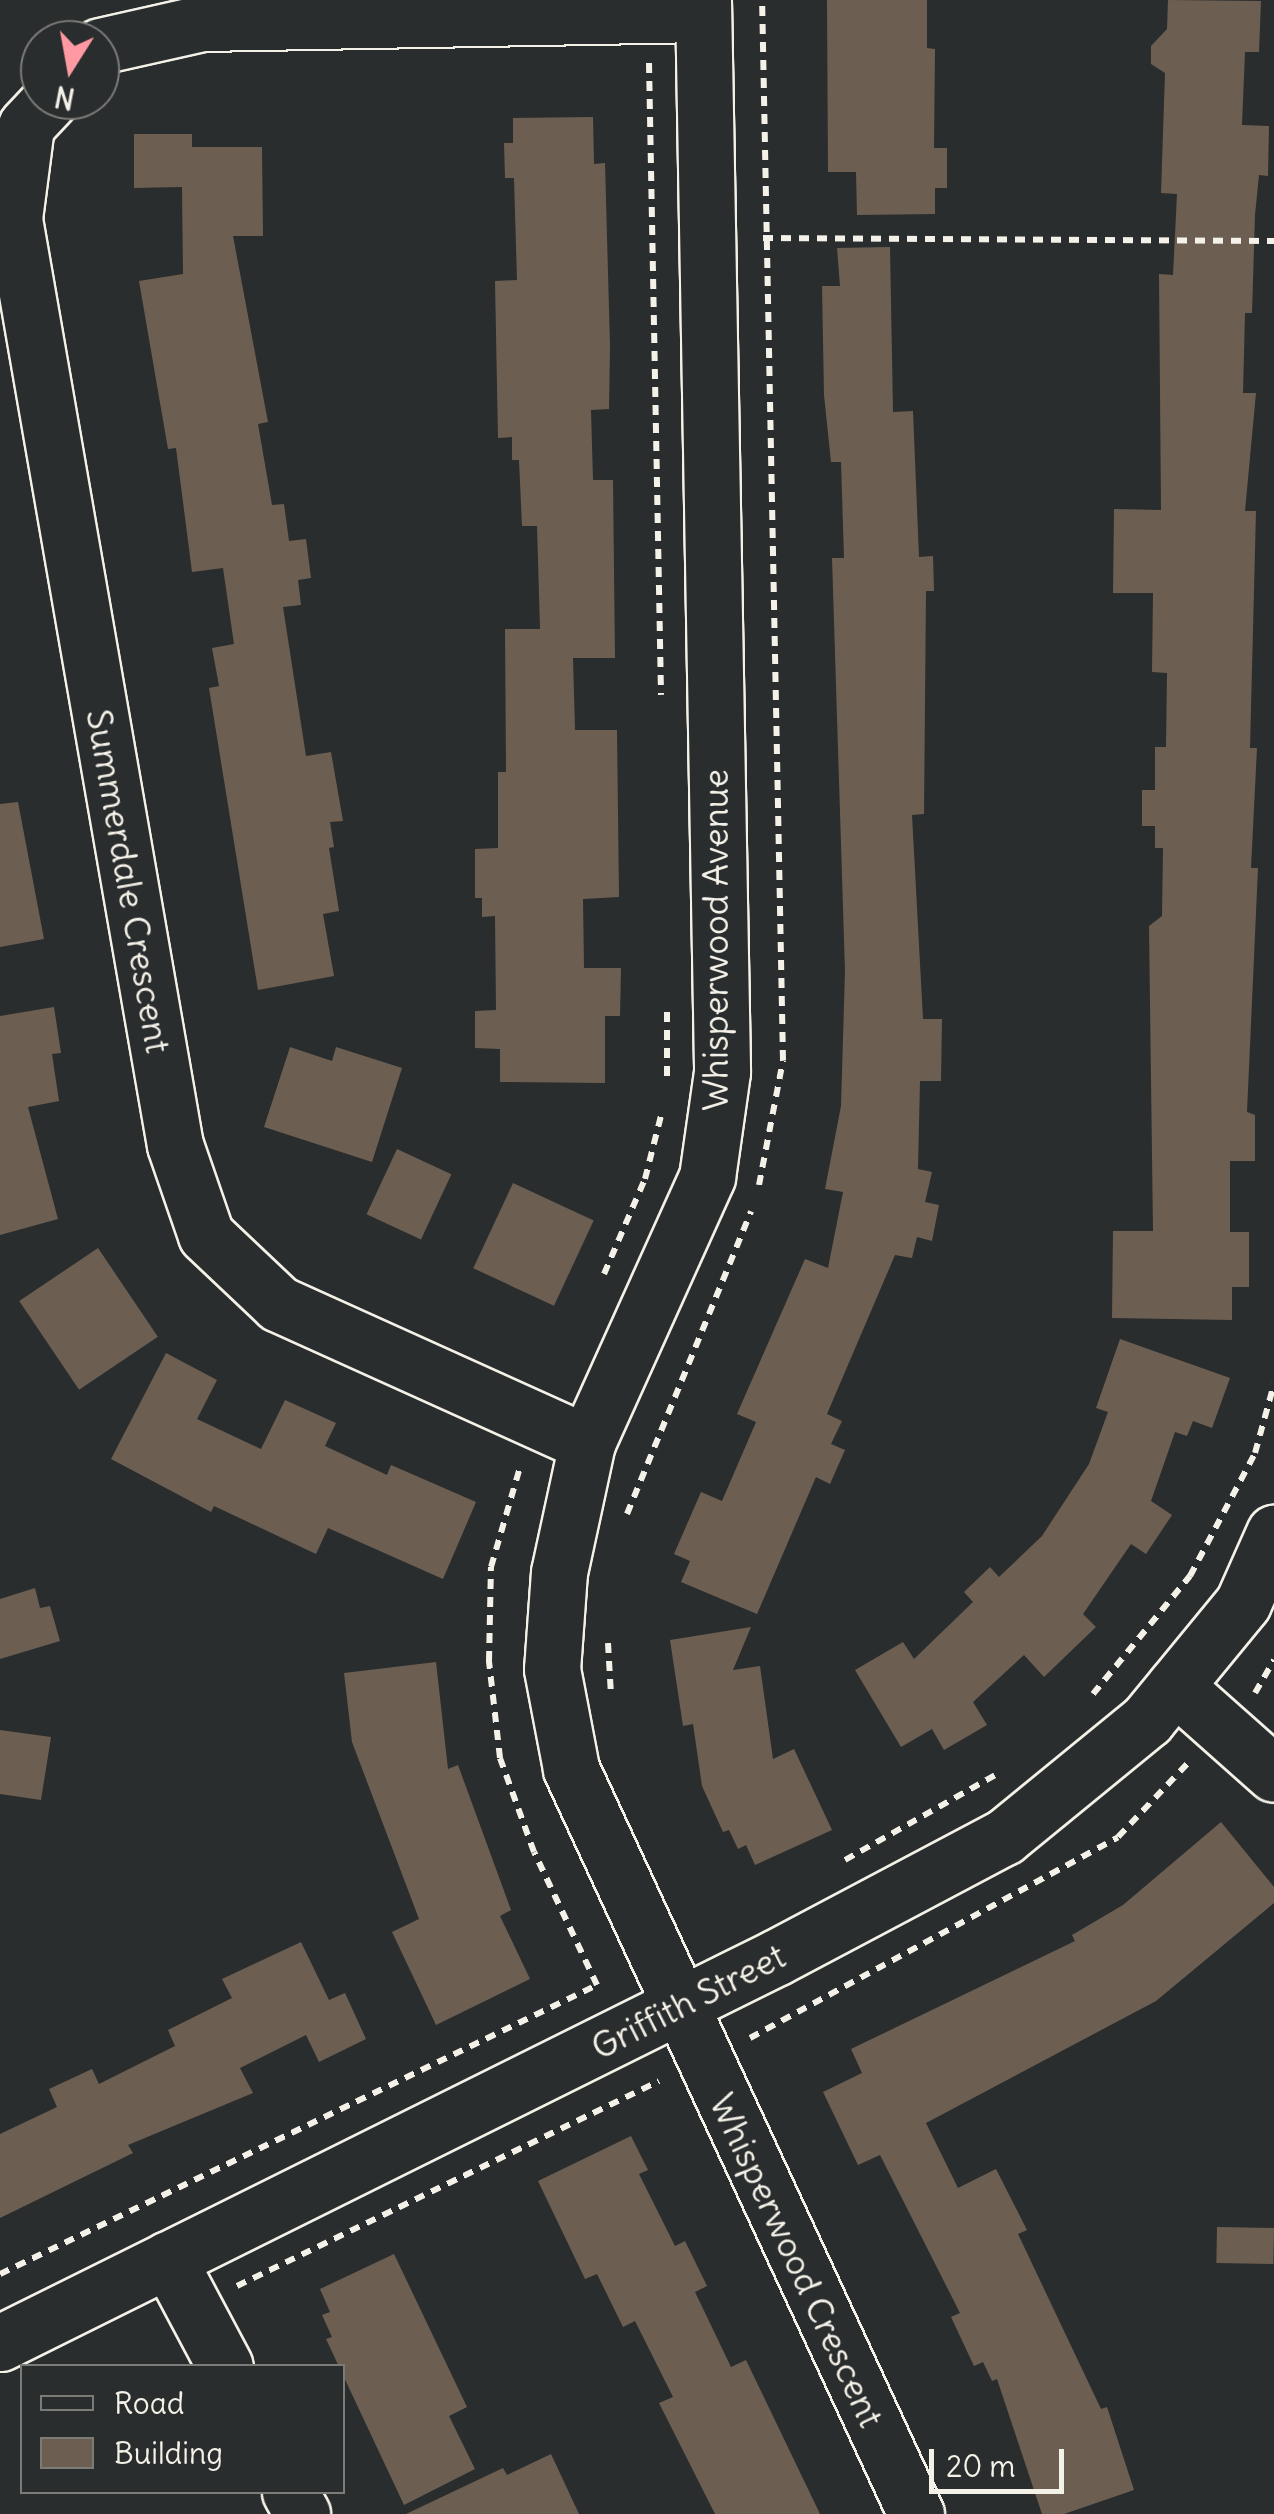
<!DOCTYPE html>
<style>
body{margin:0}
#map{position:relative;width:1274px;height:2514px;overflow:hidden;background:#2a2d2e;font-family:Delius,sans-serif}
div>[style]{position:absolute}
.building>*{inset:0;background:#6c5f52;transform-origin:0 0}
.path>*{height:6px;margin-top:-3px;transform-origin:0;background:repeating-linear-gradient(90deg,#f4f1e8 0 10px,transparent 0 18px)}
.roads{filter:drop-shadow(2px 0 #f4f1e8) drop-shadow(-2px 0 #f4f1e8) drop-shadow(0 2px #f4f1e8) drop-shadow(0 -2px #f4f1e8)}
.minor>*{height:55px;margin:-27.5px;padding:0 27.5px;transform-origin:27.5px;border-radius:27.5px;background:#2a2d2e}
span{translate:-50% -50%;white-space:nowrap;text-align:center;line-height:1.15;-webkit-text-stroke:9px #2a2d2e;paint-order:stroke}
.street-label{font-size:35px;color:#f4f1e8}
.legend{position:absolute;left:20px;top:2364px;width:325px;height:130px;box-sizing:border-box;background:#2a2d2e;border:2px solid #7b7b78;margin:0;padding:12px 18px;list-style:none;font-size:30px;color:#f4f1e8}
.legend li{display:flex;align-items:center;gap:20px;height:50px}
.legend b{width:50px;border:2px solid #7b7b78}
.north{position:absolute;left:20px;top:20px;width:100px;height:100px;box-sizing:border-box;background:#2a2d2e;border:2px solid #7b7b78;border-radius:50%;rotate:191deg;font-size:28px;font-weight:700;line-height:40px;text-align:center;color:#f4f1e8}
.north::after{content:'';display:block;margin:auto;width:35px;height:45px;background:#ff9aa2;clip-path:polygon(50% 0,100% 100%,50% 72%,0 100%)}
.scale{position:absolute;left:929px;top:2449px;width:135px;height:45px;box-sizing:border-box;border:5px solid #f4f1e8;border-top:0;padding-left:12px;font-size:30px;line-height:35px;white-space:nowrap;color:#f4f1e8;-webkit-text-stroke:8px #2a2d2e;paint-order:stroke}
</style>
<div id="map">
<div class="building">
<div style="clip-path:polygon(827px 0,927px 0,927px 48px,935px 49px,934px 148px,947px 148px,947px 188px,935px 188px,935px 214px,857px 215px,856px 172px,828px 172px)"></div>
<div style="clip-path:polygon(1168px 0,1261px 1px,1259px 52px,1245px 52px,1242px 125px,1269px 126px,1268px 176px,1259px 175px,1255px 215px,1252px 313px,1245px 313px,1243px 393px,1256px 393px,1245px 511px,1256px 511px,1250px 748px,1257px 748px,1251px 868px,1258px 868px,1247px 1112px,1255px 1115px,1255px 1161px,1230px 1161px,1230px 1232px,1249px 1232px,1249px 1287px,1232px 1287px,1232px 1320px,1112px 1318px,1113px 1231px,1153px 1231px,1149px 926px,1162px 916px,1163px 848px,1155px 848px,1155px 826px,1142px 826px,1142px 790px,1155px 790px,1155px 747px,1166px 747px,1167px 673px,1152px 672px,1153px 593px,1113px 593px,1114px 509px,1161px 510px,1159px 274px,1173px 275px,1177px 194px,1161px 193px,1165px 73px,1151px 64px,1151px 46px,1167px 29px)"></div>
<div style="clip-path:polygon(593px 117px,594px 164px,605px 163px,610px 346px,609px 409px,591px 410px,593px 480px,613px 480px,615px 658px,573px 658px,575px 730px,617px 730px,619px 897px,583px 899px,584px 968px,621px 968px,620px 1016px,605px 1016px,605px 1083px,500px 1082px,500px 1049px,475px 1048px,475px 1011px,496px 1010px,495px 916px,482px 917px,482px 898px,475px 898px,475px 849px,498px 848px,498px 772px,506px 772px,505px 629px,540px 629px,537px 526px,522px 526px,519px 460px,512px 460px,512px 437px,498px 438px,495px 281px,517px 280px,514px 178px,505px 178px,504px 143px,513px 143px,513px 118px)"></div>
<div style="clip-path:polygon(134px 134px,192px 134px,192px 147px,262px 147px,263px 236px,233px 236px,268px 422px,258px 424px,272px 505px,284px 504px,289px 541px,306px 539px,311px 578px,298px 580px,301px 605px,283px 607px,306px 756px,331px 752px,343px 821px,330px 822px,334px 847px,329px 848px,339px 911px,323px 914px,334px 976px,258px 990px,209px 688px,219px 686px,212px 648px,234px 644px,223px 568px,192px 572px,176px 448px,168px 449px,139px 281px,183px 274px,182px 187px,134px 188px)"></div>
<div style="clip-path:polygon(890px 247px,893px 412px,913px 411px,919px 557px,933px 556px,934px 591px,926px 591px,924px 814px,912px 815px,923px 1019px,942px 1019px,941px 1081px,920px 1081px,918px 1169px,932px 1172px,925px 1202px,939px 1205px,932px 1241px,917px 1237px,912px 1258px,895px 1255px,827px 1414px,842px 1421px,831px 1444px,845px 1450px,830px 1484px,816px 1477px,757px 1614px,681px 1582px,690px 1561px,674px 1554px,701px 1492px,722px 1501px,756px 1422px,737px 1414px,805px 1259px,828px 1268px,843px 1192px,825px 1189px,841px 1106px,845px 971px,832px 558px,844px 558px,841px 462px,831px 462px,824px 395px,822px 286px,840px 286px,837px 248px)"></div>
<div style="clip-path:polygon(18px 802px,44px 939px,0 947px,0 804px)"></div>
<div style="clip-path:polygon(54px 1007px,61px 1053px,52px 1054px,59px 1101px,28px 1107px,58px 1219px,0 1235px,0 1016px)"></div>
<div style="clip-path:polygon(290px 1047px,332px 1061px,336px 1047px,402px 1068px,372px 1162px,264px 1127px)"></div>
<div style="left:397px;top:1149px;width:60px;height:72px;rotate:25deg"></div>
<div style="left:513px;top:1183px;width:89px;height:94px;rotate:25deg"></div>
<div style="left:98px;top:1248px;width:107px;height:95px;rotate:56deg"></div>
<div style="clip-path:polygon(1120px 1339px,1230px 1378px,1212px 1428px,1193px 1421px,1187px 1436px,1175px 1432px,1151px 1501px,1172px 1515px,1146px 1554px,1131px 1544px,1083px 1614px,1096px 1627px,1044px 1677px,1024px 1655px,973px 1702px,987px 1725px,944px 1750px,932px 1729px,901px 1747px,855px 1670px,903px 1642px,914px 1659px,973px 1602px,964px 1592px,990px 1567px,999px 1577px,1042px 1536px,1089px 1464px,1108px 1412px,1096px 1408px)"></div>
<div style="clip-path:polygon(166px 1353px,217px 1380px,197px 1419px,261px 1449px,285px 1400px,336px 1423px,325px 1446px,387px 1475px,391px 1465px,476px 1502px,443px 1579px,328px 1528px,316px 1554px,214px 1506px,211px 1512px,111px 1459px)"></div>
<div style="clip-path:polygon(35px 1588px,40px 1608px,50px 1606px,60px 1641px,0 1659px,0 1599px)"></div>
<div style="clip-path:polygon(751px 1627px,733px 1670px,760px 1666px,773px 1759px,794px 1749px,832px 1830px,755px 1865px,746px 1845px,738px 1849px,729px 1830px,723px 1832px,702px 1786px,693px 1724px,683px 1726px,670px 1640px)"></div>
<div style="clip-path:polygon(436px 1662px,448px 1769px,458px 1765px,511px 1910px,500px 1916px,530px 1979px,436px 2025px,392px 1932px,419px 1919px,352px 1742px,344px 1673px)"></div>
<div style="clip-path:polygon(0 1730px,51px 1737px,41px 1800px,0 1794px)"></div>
<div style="clip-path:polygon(1221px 1822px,1274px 1887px,1274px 1903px,1156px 2001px,926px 2123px,958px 2188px,996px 2169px,1027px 2230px,1018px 2234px,1101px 2409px,1107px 2407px,1134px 2490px,1064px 2514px,1042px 2514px,997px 2379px,992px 2381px,983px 2362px,974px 2366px,951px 2317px,960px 2313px,880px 2155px,858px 2165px,823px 2092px,862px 2073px,851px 2049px,1075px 1941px,1072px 1935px,1123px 1905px)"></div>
<div style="clip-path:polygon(301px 1942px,329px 2000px,345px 1993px,366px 2039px,319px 2062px,306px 2035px,240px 2068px,253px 2093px,128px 2145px,133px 2153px,0 2218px,0 2134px,57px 2107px,49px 2089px,92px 2069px,99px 2084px,175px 2046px,168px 2030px,232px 1998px,222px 1979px)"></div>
<div style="clip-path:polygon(631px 2136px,648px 2170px,639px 2174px,675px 2246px,685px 2241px,707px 2286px,695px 2292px,731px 2367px,746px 2360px,820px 2514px,715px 2514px,659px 2403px,673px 2397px,635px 2321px,623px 2327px,597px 2274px,585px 2279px,538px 2181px)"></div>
<div style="left:1217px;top:2227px;width:57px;height:36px;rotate:1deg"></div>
<div style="clip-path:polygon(394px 2254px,467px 2407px,449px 2416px,475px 2469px,404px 2505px,326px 2339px,332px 2337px,322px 2315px,330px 2312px,320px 2289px)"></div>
<div style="clip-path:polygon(551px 2454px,579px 2514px,406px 2514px,503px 2468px,507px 2475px)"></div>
</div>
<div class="path">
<div style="left:649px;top:63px;width:632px;rotate:88.91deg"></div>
<div style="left:763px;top:238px;width:511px;rotate:0.34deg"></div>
<div style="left:667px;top:1012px;width:68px;rotate:90deg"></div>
<div style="left:759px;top:1185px;width:127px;rotate:-79.1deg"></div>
<div style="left:783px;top:1060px;width:1060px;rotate:-91.13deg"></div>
<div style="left:604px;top:1274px;width:103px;rotate:-66.7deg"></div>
<div style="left:645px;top:1179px;width:69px;rotate:-75.8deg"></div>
<div style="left:627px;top:1514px;width:327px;rotate:-67.7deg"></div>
<div style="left:608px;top:1643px;width:52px;rotate:86.7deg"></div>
<div style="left:1255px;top:1693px;width:38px;rotate:-60deg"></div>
<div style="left:1093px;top:1694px;width:153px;rotate:-50.6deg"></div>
<div style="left:1190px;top:1576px;width:139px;rotate:-62.1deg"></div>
<div style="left:1255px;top:1453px;width:72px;rotate:-74.6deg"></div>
<div style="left:845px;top:1860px;width:172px;rotate:-29.5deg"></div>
<div style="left:750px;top:2038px;width:419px;rotate:-28.6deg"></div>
<div style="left:1118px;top:1837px;width:103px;rotate:-46.6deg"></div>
<div style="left:0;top:2274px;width:663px;rotate:-25.83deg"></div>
<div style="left:597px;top:1985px;width:147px;rotate:-115.3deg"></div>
<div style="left:534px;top:1852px;width:100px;rotate:-109.9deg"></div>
<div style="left:500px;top:1758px;width:98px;rotate:-96.5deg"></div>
<div style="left:489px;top:1661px;width:94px;rotate:-88.8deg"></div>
<div style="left:491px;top:1567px;width:107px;rotate:-73.8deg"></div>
<div style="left:237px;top:2286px;width:469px;rotate:-25.9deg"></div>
</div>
<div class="roads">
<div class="minor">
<div style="left:703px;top:0;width:1072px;rotate:88.98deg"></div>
<div style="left:722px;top:1072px;width:106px;rotate:98.1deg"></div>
<div style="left:707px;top:1177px;width:292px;rotate:114.3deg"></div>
<div style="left:587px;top:1443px;width:132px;rotate:102.2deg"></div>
<div style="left:559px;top:1572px;width:97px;rotate:94.1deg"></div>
<div style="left:552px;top:1669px;width:102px;rotate:79.2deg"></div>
<div style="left:571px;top:1769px;width:821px;rotate:65.15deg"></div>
<div style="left:100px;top:46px;width:105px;rotate:-12.7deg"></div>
<div style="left:202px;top:23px;width:501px;rotate:-1.03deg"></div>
<div style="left:50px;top:100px;width:35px;rotate:133deg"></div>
<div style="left:26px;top:126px;width:94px;rotate:97.4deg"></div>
<div style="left:14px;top:219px;width:940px;rotate:80.14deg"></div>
<div style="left:175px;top:1145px;width:95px;rotate:71deg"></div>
<div style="left:206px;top:1235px;width:100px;rotate:43.4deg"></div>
<div style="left:279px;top:1304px;width:338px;rotate:24.3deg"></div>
<div style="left:1175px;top:1686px;width:132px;rotate:41.6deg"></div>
<div style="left:168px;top:2259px;width:121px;rotate:62deg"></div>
<div style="left:0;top:2343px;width:868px;rotate:-26.42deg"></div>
<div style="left:777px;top:1957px;width:257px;rotate:-27.9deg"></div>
<div style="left:1004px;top:1837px;width:185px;rotate:-39.3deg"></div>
<div style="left:1147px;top:1720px;width:151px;rotate:-50.6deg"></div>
<div style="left:1243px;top:1603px;width:77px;rotate:-66.1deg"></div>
<div style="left:290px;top:2492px;width:25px;rotate:61deg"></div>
</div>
</div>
<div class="street-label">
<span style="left:129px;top:881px;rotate:80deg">Summerdale Crescent</span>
<span style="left:715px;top:940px;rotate:-90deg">Whisperwood Avenue</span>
<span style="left:688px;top:2001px;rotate:-27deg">Griffith Street</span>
<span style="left:797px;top:2260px;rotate:65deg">Whisperwood Crescent</span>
</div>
<ul class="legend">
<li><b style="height:12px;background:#2a2d2e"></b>Road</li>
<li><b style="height:28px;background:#6c5f52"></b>Building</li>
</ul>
<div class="north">N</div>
<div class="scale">20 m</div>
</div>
